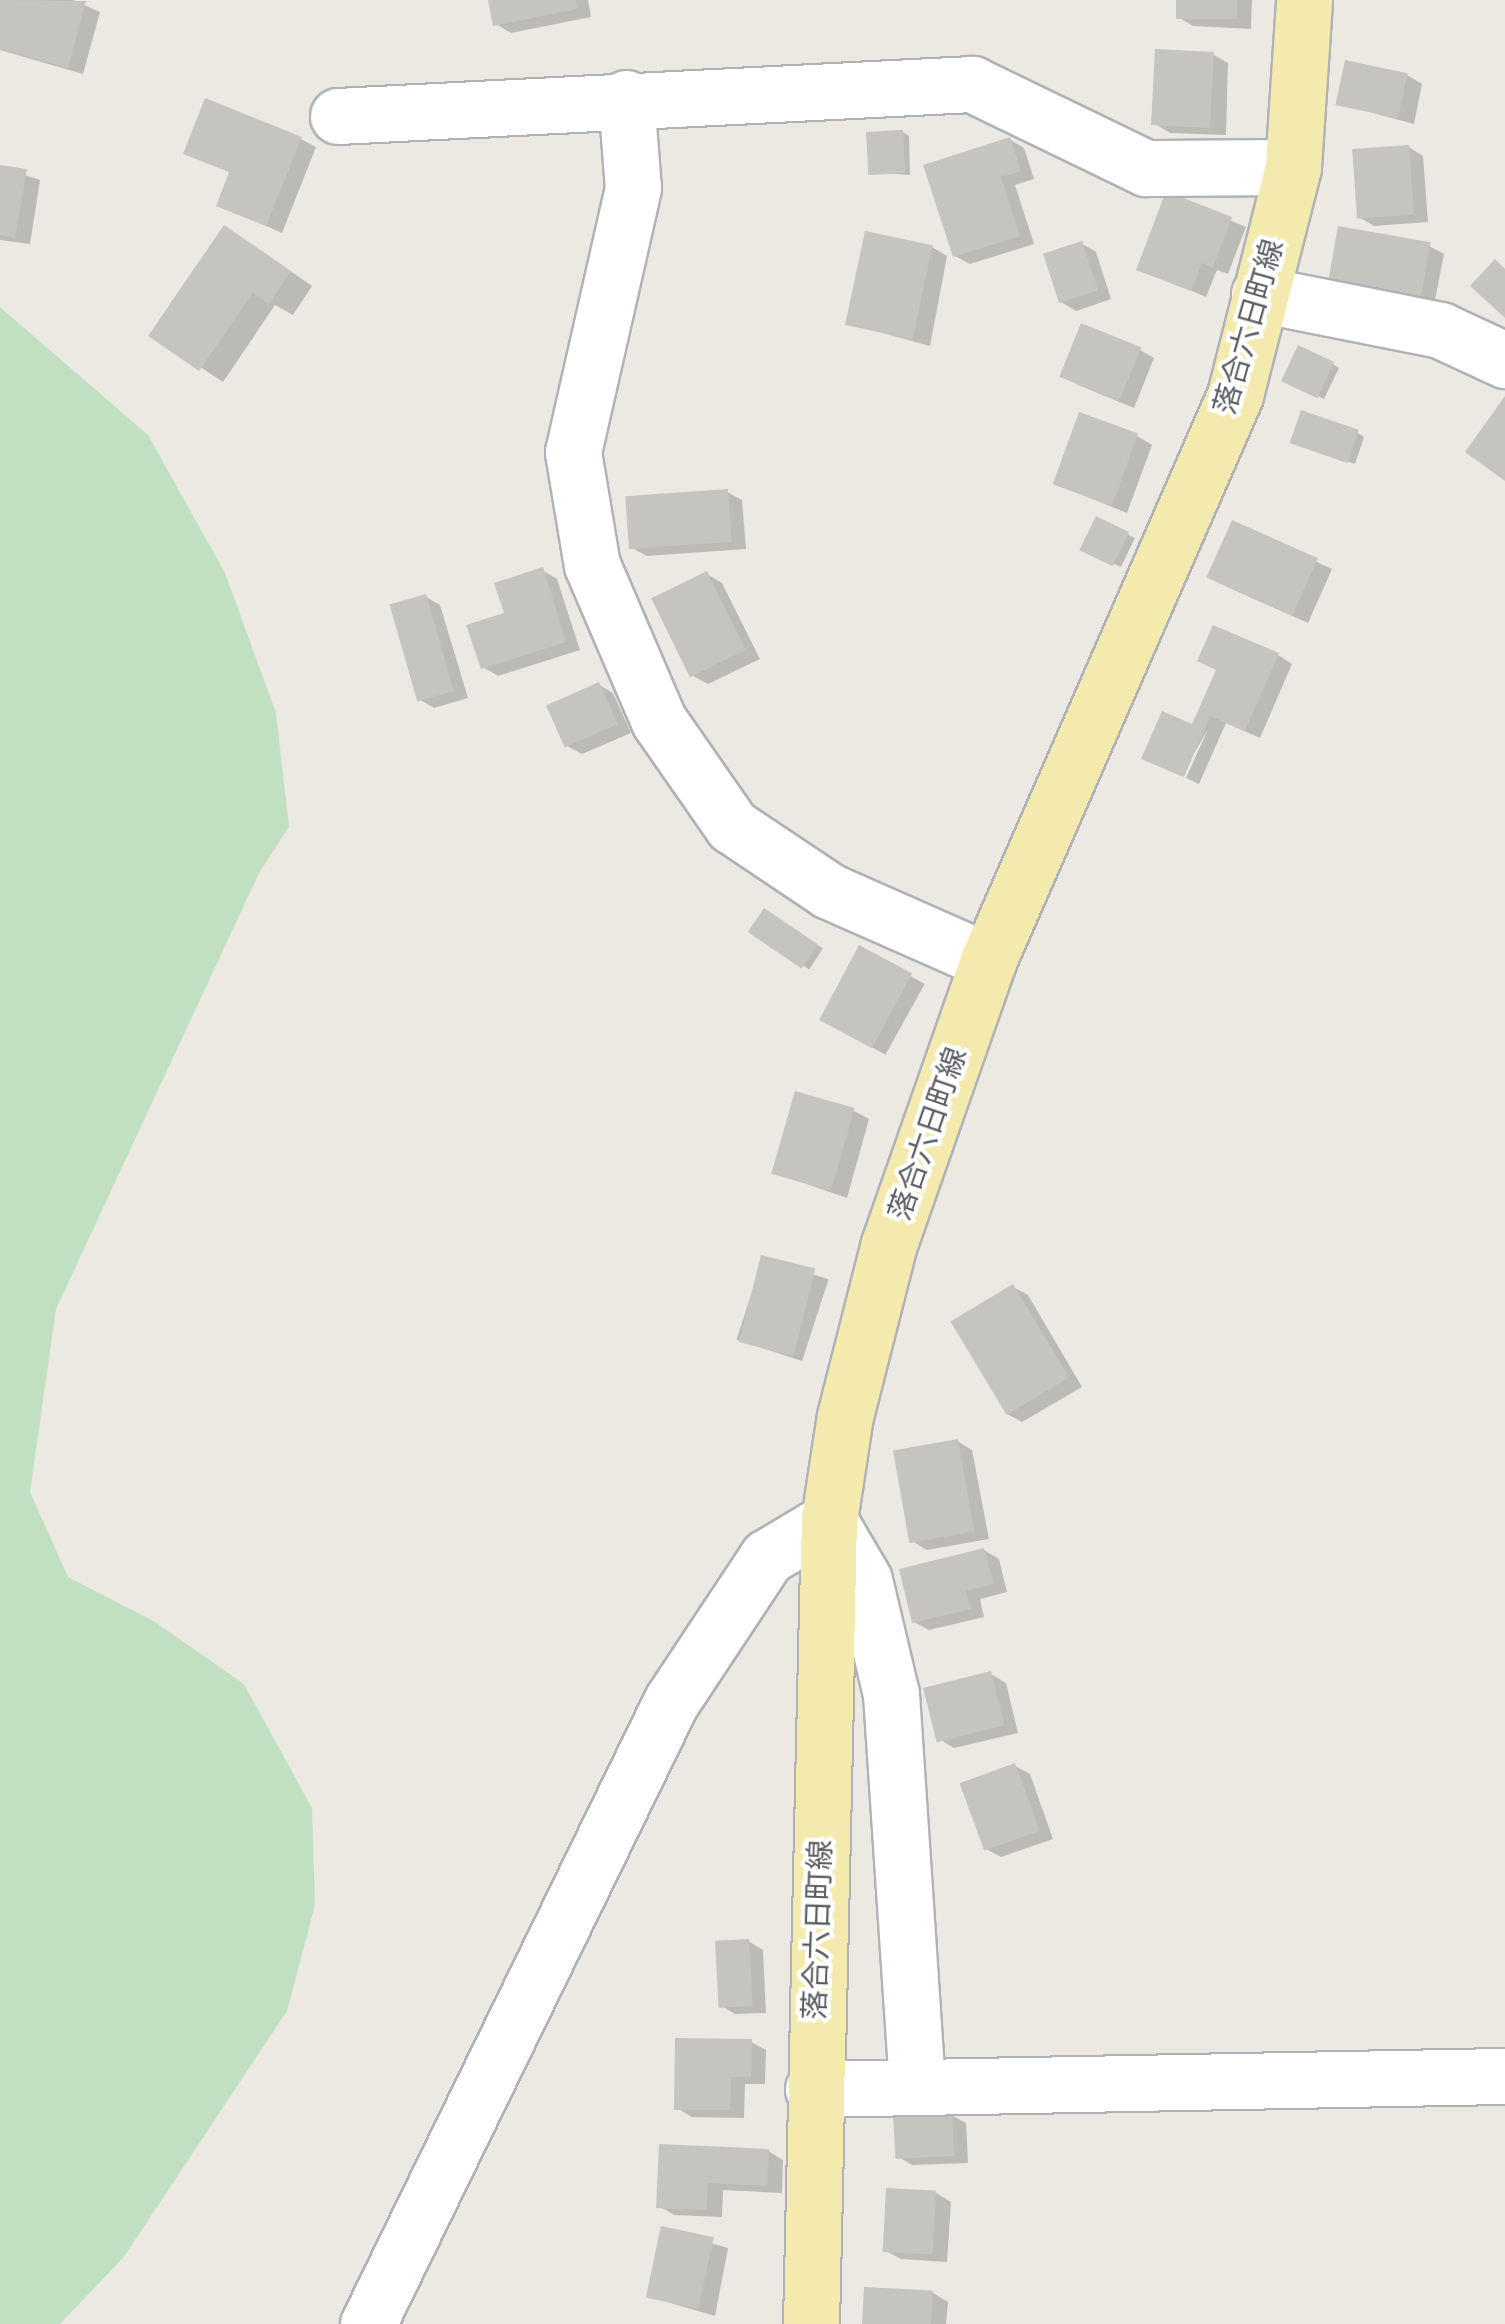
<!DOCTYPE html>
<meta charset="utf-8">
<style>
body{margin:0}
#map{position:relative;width:1505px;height:2324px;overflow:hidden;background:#ebe9e2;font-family:"Work Sans","Noto Sans JP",sans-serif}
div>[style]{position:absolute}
.green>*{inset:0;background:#c1e0c1}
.shadow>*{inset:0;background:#0003;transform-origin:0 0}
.building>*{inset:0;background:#c6c4be;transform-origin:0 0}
.roads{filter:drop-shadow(2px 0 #afb2b6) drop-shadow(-2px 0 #afb2b6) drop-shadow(0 2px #afb2b6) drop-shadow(0 -2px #afb2b6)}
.minor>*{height:55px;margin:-27.5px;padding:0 27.5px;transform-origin:27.5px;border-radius:27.5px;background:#fff}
.major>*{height:55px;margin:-27.5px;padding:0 27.5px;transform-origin:27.5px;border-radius:27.5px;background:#f4eaae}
span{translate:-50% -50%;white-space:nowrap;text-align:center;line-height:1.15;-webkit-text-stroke:8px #fff;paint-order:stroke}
.street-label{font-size:30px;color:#5a5d61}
</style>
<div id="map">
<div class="green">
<div style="clip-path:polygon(0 307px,148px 435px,225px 573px,276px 713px,289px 827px,259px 873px,56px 1309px,30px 1492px,68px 1577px,155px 1622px,244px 1684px,312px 1808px,315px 1905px,287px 2011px,123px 2258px,60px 2324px,0 2324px)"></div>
</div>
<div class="shadow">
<div style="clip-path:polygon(2px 0,73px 0,100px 12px,83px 74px,0 50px)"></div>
<div style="clip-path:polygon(491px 0,588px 0,591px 17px,511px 33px,496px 24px)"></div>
<div style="clip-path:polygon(1179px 0,1252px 0,1251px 29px,1193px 26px,1178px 17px)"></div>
<div style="clip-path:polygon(1214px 55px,1228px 63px,1226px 135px,1170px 133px,1155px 124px)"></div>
<div style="clip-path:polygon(1407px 75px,1422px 84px,1414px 124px,1340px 104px)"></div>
<div style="clip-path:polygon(903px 132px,909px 136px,910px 175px,869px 172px)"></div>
<div style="clip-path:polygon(301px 139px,316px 147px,282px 233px,219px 205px,232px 173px,186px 153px)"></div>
<div style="clip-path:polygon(1009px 139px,1024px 148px,1034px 179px,1015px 185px,1034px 244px,970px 264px,955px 256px)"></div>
<div style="clip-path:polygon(1409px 147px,1423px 156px,1428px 222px,1374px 226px,1359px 217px)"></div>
<div style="clip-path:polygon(0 167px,40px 180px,30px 244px,0 240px)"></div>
<div style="clip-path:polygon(1167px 194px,1246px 227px,1228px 274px,1217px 270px,1206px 297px,1139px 269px)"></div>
<div style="clip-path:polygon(247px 241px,312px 286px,293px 315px,275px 305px,223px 382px,152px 335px)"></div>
<div style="clip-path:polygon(1081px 243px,1096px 252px,1111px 299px,1076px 311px,1061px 302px)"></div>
<div style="clip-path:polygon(1429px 246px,1444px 254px,1433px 310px,1344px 293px)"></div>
<div style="clip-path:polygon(932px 247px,947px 256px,930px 346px,850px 324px)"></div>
<div style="clip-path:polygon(1140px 350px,1154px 358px,1134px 408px,1076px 384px)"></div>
<div style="clip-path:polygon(1333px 364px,1339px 368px,1324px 399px,1292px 384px)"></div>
<div style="clip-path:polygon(1358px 433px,1364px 437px,1355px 464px,1300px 445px)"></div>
<div style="clip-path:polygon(1137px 436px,1152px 445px,1127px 513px,1056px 484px)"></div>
<div style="clip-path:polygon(727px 492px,742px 500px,746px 549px,647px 556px,632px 548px)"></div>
<div style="clip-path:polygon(1097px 520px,1135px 538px,1121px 567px,1090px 553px)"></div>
<div style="clip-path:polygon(1234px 523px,1332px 569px,1308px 623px,1225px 586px)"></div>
<div style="clip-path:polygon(542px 570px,557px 579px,580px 650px,498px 676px,483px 667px,508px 614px)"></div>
<div style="clip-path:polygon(707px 574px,722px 583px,760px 659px,708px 684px,693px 676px)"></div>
<div style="clip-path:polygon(426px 597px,440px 605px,468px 698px,434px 708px,419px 699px)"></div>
<div style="clip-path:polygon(1278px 655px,1292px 664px,1260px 738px,1226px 723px,1199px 784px,1186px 778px,1208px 729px,1181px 776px,1159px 766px,1193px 727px,1218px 670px)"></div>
<div style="clip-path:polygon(599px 685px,613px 693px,631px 733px,582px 754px,567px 746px)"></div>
<div style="left:765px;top:911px;width:69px;height:25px;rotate:33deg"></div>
<div style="left:860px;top:948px;width:74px;height:81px;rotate:29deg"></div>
<div style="clip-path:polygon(854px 1111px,869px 1119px,847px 1198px,775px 1173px)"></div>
<div style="left:763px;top:1258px;width:69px;height:86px;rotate:18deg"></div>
<div style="clip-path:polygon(1013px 1287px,1028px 1295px,1082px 1387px,1022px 1422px,1007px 1414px)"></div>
<div style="clip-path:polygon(957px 1441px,972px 1450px,989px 1539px,927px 1550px,912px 1541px)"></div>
<div style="clip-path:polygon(984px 1550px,999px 1559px,1007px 1592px,980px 1599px,984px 1617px,929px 1630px,914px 1622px)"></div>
<div style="clip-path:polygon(991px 1674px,1006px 1683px,1018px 1733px,954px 1748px,939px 1739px)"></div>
<div style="clip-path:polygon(1015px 1766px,1030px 1774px,1053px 1839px,1001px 1857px,986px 1849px)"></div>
<div style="clip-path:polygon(748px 1941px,763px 1950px,766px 2013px,735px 2014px,720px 2005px)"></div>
<div style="clip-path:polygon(751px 2042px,766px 2050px,765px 2084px,745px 2084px,744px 2118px,692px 2117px,677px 2108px)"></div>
<div style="clip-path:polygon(951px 2115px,966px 2123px,968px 2163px,912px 2165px,897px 2156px)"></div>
<div style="clip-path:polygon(768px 2151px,783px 2160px,782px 2193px,723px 2190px,722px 2217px,674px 2215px,659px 2206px)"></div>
<div style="clip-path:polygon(936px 2193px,951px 2202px,947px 2262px,901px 2259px,886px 2251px)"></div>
<div style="clip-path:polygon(663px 2229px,728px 2248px,715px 2316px,650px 2297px)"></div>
<div style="clip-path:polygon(933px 2293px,948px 2302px,946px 2324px,865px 2324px)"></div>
</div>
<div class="building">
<div style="clip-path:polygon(0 0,86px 1px,68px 68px,0 49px)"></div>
<div style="clip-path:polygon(488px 0,576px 0,577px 9px,493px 26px)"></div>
<div style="left:1176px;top:0;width:61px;height:19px"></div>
<div style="left:1155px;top:49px;width:59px;height:76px;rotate:3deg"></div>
<div style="left:1345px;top:60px;width:64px;height:46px;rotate:12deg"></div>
<div style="clip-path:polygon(205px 98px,302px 137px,266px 226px,216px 206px,229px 172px,183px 154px)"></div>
<div style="left:903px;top:130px;width:43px;height:37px;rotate:87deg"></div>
<div style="clip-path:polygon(1010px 137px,1021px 171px,1001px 177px,1020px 236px,953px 257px,923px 165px)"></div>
<div style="left:1409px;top:145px;width:70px;height:57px;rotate:86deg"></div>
<div style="clip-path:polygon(0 165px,27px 169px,15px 238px,0 235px)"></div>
<div style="clip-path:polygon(1166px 191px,1232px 217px,1213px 268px,1202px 263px,1191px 291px,1136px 270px)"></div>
<div style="clip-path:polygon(224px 225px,291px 271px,269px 304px,253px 293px,199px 371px,148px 336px)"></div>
<div style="left:1338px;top:226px;width:94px;height:61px;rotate:10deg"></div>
<div style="left:865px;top:231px;width:69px;height:96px;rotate:12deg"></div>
<div style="left:1082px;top:241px;width:52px;height:41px;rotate:72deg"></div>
<div style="clip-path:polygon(1495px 259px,1505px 269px,1505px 318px,1470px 286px)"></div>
<div style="left:1081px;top:323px;width:65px;height:58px;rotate:22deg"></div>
<div style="left:1298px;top:345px;width:40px;height:40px;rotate:25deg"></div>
<div style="clip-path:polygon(1505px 396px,1505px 481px,1465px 452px)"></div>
<div style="left:1301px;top:410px;width:61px;height:35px;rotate:19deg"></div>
<div style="left:1079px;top:412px;width:63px;height:77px;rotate:20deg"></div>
<div style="left:728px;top:489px;width:53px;height:103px;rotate:86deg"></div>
<div style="left:1096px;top:516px;width:37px;height:38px;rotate:26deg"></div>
<div style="left:1232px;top:520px;width:94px;height:63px;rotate:24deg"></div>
<div style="clip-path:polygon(543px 567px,566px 642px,481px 669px,466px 625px,504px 613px,494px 583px)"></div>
<div style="left:707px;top:571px;width:88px;height:62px;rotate:64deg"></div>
<div style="left:426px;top:594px;width:101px;height:38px;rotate:74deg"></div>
<div style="clip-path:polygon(1213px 625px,1279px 653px,1245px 731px,1210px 716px,1184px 777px,1141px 759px,1162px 711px,1192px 724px,1216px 670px,1197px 661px)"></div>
<div style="left:599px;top:682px;width:46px;height:58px;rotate:66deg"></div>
<div style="left:764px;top:908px;width:65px;height:29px;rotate:34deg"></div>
<div style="left:859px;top:945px;width:60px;height:85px;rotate:28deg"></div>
<div style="left:795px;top:1091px;width:62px;height:86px;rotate:16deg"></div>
<div style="left:761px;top:1255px;width:56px;height:90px;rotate:14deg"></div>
<div style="left:1013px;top:1284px;width:109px;height:73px;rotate:59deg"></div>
<div style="left:958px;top:1439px;width:94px;height:66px;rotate:80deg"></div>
<div style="clip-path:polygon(984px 1548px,994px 1584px,966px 1591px,971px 1609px,912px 1623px,899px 1569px)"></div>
<div style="left:991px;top:1671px;width:56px;height:70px;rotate:76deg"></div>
<div style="left:1015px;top:1763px;width:72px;height:59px;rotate:70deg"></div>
<div style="left:749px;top:1939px;width:67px;height:34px;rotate:87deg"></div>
<div style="clip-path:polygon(675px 2038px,752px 2039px,751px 2077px,731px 2077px,730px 2110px,674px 2110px)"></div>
<div style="left:952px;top:2112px;width:44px;height:59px;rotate:87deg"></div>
<div style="clip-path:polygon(659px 2144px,769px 2149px,767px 2186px,708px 2183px,707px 2210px,656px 2208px)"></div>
<div style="left:886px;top:2188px;width:50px;height:64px;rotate:3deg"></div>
<div style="left:661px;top:2226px;width:54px;height:73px;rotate:12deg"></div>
<div style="left:864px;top:2287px;width:69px;height:37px;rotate:3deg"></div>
</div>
<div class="roads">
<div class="minor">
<div style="left:626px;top:98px;width:90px;rotate:85.6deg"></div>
<div style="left:633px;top:188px;width:271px;rotate:102.8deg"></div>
<div style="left:573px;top:452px;width:115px;rotate:80.5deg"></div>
<div style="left:592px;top:565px;width:170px;rotate:66.8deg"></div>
<div style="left:659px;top:721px;width:128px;rotate:55.2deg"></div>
<div style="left:732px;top:826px;width:117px;rotate:33.8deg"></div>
<div style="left:829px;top:891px;width:174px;rotate:23.8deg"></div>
<div style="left:338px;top:116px;width:635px;rotate:-2.89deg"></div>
<div style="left:972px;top:84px;width:193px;rotate:25.8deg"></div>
<div style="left:1146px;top:168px;width:147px;rotate:-0.4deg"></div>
<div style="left:1259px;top:294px;width:185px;rotate:11.2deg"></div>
<div style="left:1440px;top:330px;width:72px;rotate:24.8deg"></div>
<div style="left:813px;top:2089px;width:692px;rotate:-1.08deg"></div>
<div style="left:368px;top:2324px;width:692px;rotate:-64.03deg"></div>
<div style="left:671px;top:1702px;width:174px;rotate:-56.5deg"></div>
<div style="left:767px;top:1557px;width:72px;rotate:-30.8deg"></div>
<div style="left:829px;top:1520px;width:69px;rotate:59.7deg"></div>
<div style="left:864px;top:1580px;width:117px;rotate:76.7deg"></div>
<div style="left:891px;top:1694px;width:393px;rotate:86.2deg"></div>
</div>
<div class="major">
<div style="left:811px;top:2324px;width:804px;rotate:-88.72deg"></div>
<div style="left:829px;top:1520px;width:105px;rotate:-81.3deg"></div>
<div style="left:845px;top:1416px;width:178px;rotate:-75.7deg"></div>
<div style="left:889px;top:1244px;width:300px;rotate:-70.7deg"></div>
<div style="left:988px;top:961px;width:618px;rotate:-66.42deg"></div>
<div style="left:1235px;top:395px;width:235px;rotate:-75.7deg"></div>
<div style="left:1293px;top:167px;width:167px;rotate:-86.2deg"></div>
</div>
</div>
<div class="street-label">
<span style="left:1249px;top:327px;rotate:-74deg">落合六日町線</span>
<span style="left:928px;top:1134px;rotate:-71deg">落合六日町線</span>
<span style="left:818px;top:1930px;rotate:-88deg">落合六日町線</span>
</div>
</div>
